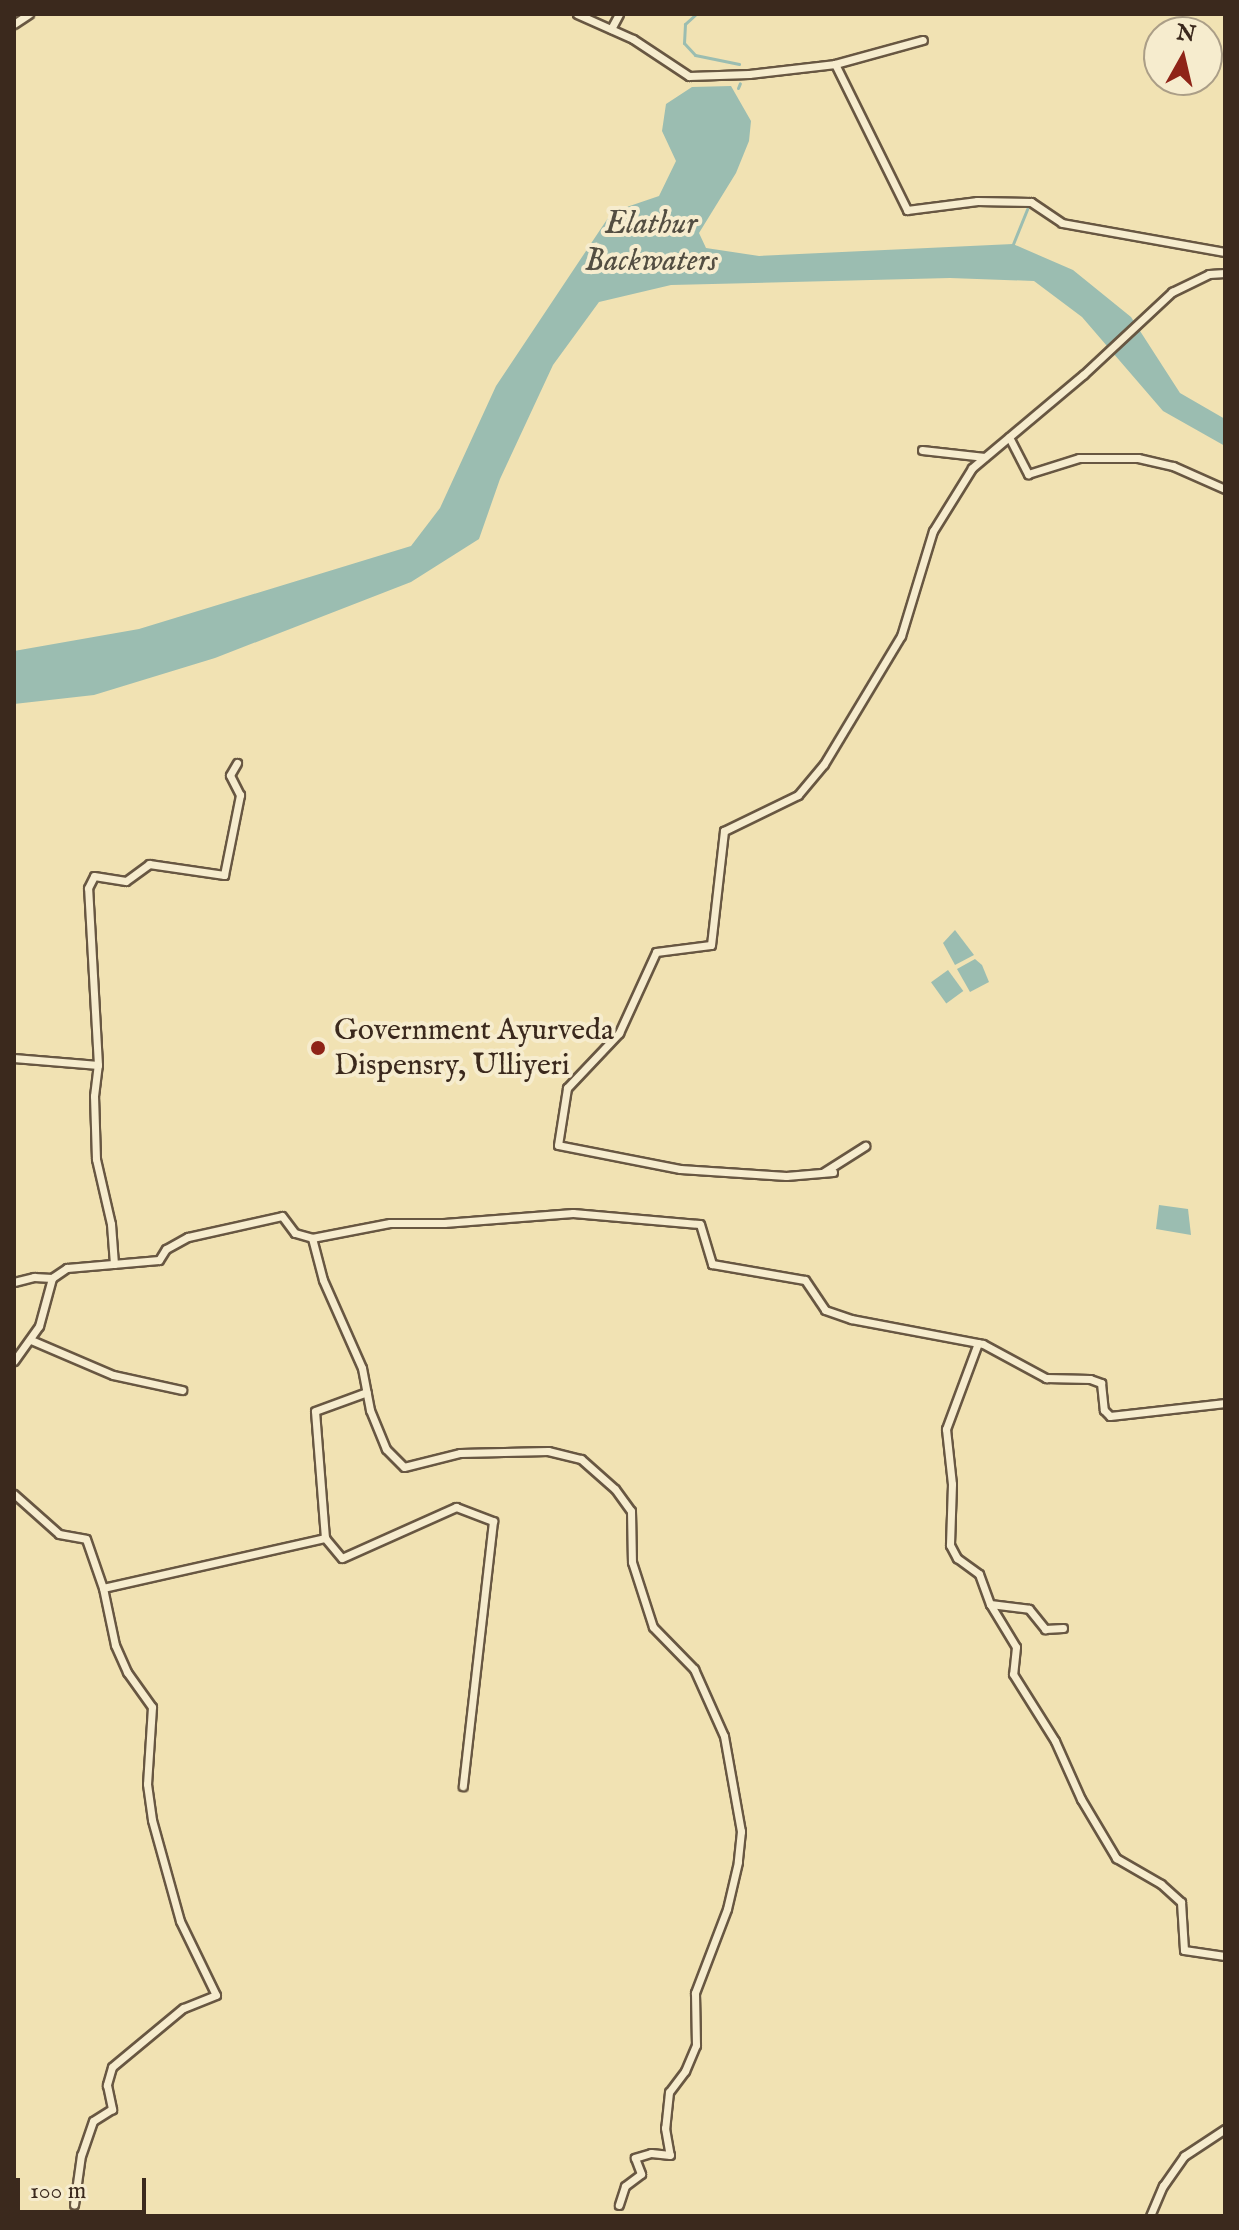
<!DOCTYPE html>
<style>
body{margin:0}
#map{position:relative;width:1239px;height:2230px;overflow:hidden;background:#f1e2b3;font-family:"IM FELL English",serif}
div>[style]{position:absolute}
.water>*{inset:0;background:#9bbdb1;transform-origin:0 0}
.stream>*{height:3px;margin:-1.5px;padding:0 1.5px;transform-origin:1.5px;border-radius:1.5px;background:#9bbdb1}
.roads{filter:drop-shadow(2px 0 #685742) drop-shadow(-2px 0 #685742) drop-shadow(0 2px #685742) drop-shadow(0 -2px #685742)}
.minor>*{height:7px;margin:-3.5px;padding:0 3.5px;transform-origin:3.5px;border-radius:3.5px;background:#f6ecce}
.dots>*{width:22px;height:22px;translate:-50% -50%;box-sizing:border-box;border:4px solid #f6ecce;border-radius:50%}
span{translate:-50% -50%;white-space:nowrap;text-align:center;line-height:1.15;-webkit-text-stroke:8px #f6ecce;paint-order:stroke}
.poi-label{font-size:30px;color:#3b291d}
.left{translate:0 -50%;text-align:left}
.water-label{font-size:32px;color:#534e42;font-style:italic}
.frame{position:absolute;inset:0;border:16px solid #3b291d;pointer-events:none}
.north{position:absolute;left:1143px;top:16px;width:80px;height:80px;box-sizing:border-box;background:#f6ecce;border:2px solid #ab9e87;border-radius:50%;rotate:8deg;font-size:22px;font-weight:700;line-height:32px;text-align:center;color:#3b291d}
.north::after{content:'';display:block;margin:auto;width:28px;height:36px;background:#8f2418;clip-path:polygon(50% 0,100% 100%,50% 72%,0 100%)}
.scale{position:absolute;left:16px;top:2178px;width:130px;height:36px;box-sizing:border-box;border:4px solid #3b291d;border-top:0;padding-left:10px;font-size:24px;line-height:28px;white-space:nowrap;color:#3b291d;-webkit-text-stroke:6px #f6ecce;paint-order:stroke}
</style>
<div id="map">
<div class="water">
<div style="clip-path:polygon(731px 86px,751px 121px,749px 141px,736px 173px,699px 233px,706px 248px,759px 256px,1013px 244px,1073px 270px,1131px 317px,1180px 393px,1225px 419px,1225px 446px,1163px 411px,1082px 317px,1034px 281px,950px 278px,671px 285px,599px 302px,553px 365px,500px 479px,479px 539px,411px 582px,215px 658px,94px 695px,14px 704px,14px 651px,139px 629px,411px 546px,440px 508px,496px 386px,612px 212px,659px 196px,676px 161px,662px 131px,666px 104px,692px 87px)"></div>
<div style="clip-path:polygon(955px 930px,974px 955px,955px 965px,943px 943px)"></div>
<div style="clip-path:polygon(975px 959px,982px 965px,989px 982px,970px 992px,957px 969px)"></div>
<div style="left:948px;top:970px;width:26px;height:21px;rotate:54deg"></div>
<div style="clip-path:polygon(1159px 1205px,1188px 1209px,1191px 1235px,1156px 1229px)"></div>
</div>
<div class="stream">
<div style="left:696px;top:14px;width:15px;rotate:138deg"></div>
<div style="left:685px;top:24px;width:19px;rotate:93deg"></div>
<div style="left:684px;top:43px;width:16px;rotate:47deg"></div>
<div style="left:695px;top:55px;width:45px;rotate:11.6deg"></div>
<div style="left:738px;top:88px;width:5px;rotate:-68deg"></div>
<div style="left:1013px;top:244px;width:38px;rotate:-68deg"></div>
</div>
<div class="roads">
<div class="minor">
<div style="left:577px;top:14px;width:61px;rotate:24.1deg"></div>
<div style="left:633px;top:39px;width:67px;rotate:33.5deg"></div>
<div style="left:689px;top:76px;width:60px;rotate:-1.9deg"></div>
<div style="left:749px;top:74px;width:87px;rotate:-6.6deg"></div>
<div style="left:835px;top:64px;width:163px;rotate:63.7deg"></div>
<div style="left:907px;top:210px;width:71px;rotate:-7.3deg"></div>
<div style="left:977px;top:201px;width:54px;rotate:1.1deg"></div>
<div style="left:1031px;top:202px;width:37px;rotate:34deg"></div>
<div style="left:1062px;top:223px;width:166px;rotate:10.1deg"></div>
<div style="left:14px;top:24px;width:18px;rotate:-34deg"></div>
<div style="left:611px;top:29px;width:17px;rotate:-62deg"></div>
<div style="left:835px;top:64px;width:91px;rotate:-15.3deg"></div>
<div style="left:1009px;top:437px;width:42px;rotate:62.8deg"></div>
<div style="left:1028px;top:474px;width:53px;rotate:-17.4deg"></div>
<div style="left:1079px;top:458px;width:59px"></div>
<div style="left:1138px;top:458px;width:36px;rotate:13deg"></div>
<div style="left:1173px;top:466px;width:57px;rotate:23.9deg"></div>
<div style="left:922px;top:450px;width:63px;rotate:6.3deg"></div>
<div style="left:14px;top:1058px;width:84px;rotate:4.8deg"></div>
<div style="left:824px;top:1172px;width:49px;rotate:-32.4deg"></div>
<div style="left:833px;top:1172px;width:47px;rotate:175.1deg"></div>
<div style="left:786px;top:1176px;width:106px;rotate:-176.2deg"></div>
<div style="left:680px;top:1169px;width:124px;rotate:-168.9deg"></div>
<div style="left:558px;top:1145px;width:58px;rotate:-81deg"></div>
<div style="left:567px;top:1088px;width:76px;rotate:-46.6deg"></div>
<div style="left:619px;top:1033px;width:89px;rotate:-65.4deg"></div>
<div style="left:656px;top:952px;width:55px;rotate:-7.3deg"></div>
<div style="left:711px;top:945px;width:115px;rotate:-83.5deg"></div>
<div style="left:724px;top:831px;width:82px;rotate:-25.9deg"></div>
<div style="left:798px;top:795px;width:40px;rotate:-50deg"></div>
<div style="left:824px;top:764px;width:149px;rotate:-59deg"></div>
<div style="left:901px;top:636px;width:110px;rotate:-73.1deg"></div>
<div style="left:933px;top:531px;width:74px;rotate:-58.2deg"></div>
<div style="left:972px;top:468px;width:145px;rotate:-40deg"></div>
<div style="left:1083px;top:375px;width:122px;rotate:-43deg"></div>
<div style="left:1172px;top:292px;width:41px;rotate:-25.9deg"></div>
<div style="left:1209px;top:274px;width:16px;rotate:-4deg"></div>
<div style="left:312px;top:1238px;width:43px;rotate:75.3deg"></div>
<div style="left:323px;top:1280px;width:96px;rotate:66.1deg"></div>
<div style="left:362px;top:1368px;width:43px;rotate:79.2deg"></div>
<div style="left:370px;top:1410px;width:42px;rotate:67.7deg"></div>
<div style="left:386px;top:1449px;width:25px;rotate:45deg"></div>
<div style="left:404px;top:1467px;width:58px;rotate:-14deg"></div>
<div style="left:460px;top:1453px;width:88px;rotate:-1.3deg"></div>
<div style="left:548px;top:1451px;width:34px;rotate:14deg"></div>
<div style="left:581px;top:1459px;width:45px;rotate:41.4deg"></div>
<div style="left:615px;top:1489px;width:27px;rotate:54deg"></div>
<div style="left:631px;top:1511px;width:51px;rotate:88.9deg"></div>
<div style="left:632px;top:1562px;width:68px;rotate:72.1deg"></div>
<div style="left:653px;top:1627px;width:59px;rotate:45.7deg"></div>
<div style="left:694px;top:1669px;width:73px;rotate:65.9deg"></div>
<div style="left:724px;top:1736px;width:97px;rotate:79.9deg"></div>
<div style="left:741px;top:1831px;width:31px;rotate:96deg"></div>
<div style="left:738px;top:1862px;width:48px;rotate:103.2deg"></div>
<div style="left:727px;top:1909px;width:90px;rotate:110.9deg"></div>
<div style="left:695px;top:1993px;width:52px;rotate:88.9deg"></div>
<div style="left:696px;top:2045px;width:28px;rotate:113deg"></div>
<div style="left:685px;top:2071px;width:26px;rotate:127deg"></div>
<div style="left:669px;top:2092px;width:36px;rotate:96deg"></div>
<div style="left:665px;top:2128px;width:27px;rotate:80deg"></div>
<div style="left:670px;top:2155px;width:19px;rotate:-174deg"></div>
<div style="left:651px;top:2153px;width:17px;rotate:163deg"></div>
<div style="left:635px;top:2158px;width:17px;rotate:69deg"></div>
<div style="left:641px;top:2174px;width:20px;rotate:143deg"></div>
<div style="left:625px;top:2186px;width:20px;rotate:108deg"></div>
<div style="left:114px;top:1264px;width:40px;rotate:-94.3deg"></div>
<div style="left:111px;top:1224px;width:67px;rotate:-103deg"></div>
<div style="left:96px;top:1159px;width:63px;rotate:-91.8deg"></div>
<div style="left:94px;top:1096px;width:31px;rotate:-83deg"></div>
<div style="left:98px;top:1065px;width:177px;rotate:-93.2deg"></div>
<div style="left:88px;top:888px;width:13px;rotate:-63deg"></div>
<div style="left:94px;top:876px;width:32px;rotate:9deg"></div>
<div style="left:126px;top:881px;width:29px;rotate:-36deg"></div>
<div style="left:149px;top:864px;width:76px;rotate:8.3deg"></div>
<div style="left:224px;top:875px;width:82px;rotate:-78.7deg"></div>
<div style="left:240px;top:795px;width:22px;rotate:-117deg"></div>
<div style="left:230px;top:775px;width:14px;rotate:-60deg"></div>
<div style="left:14px;top:1282px;width:21px;rotate:-14deg"></div>
<div style="left:34px;top:1277px;width:18px;rotate:3deg"></div>
<div style="left:31px;top:1340px;width:89px;rotate:23.1deg"></div>
<div style="left:113px;top:1375px;width:71px;rotate:12.3deg"></div>
<div style="left:978px;top:1343px;width:92px;rotate:110.4deg"></div>
<div style="left:946px;top:1429px;width:55px;rotate:83.8deg"></div>
<div style="left:952px;top:1484px;width:61px;rotate:91.9deg"></div>
<div style="left:950px;top:1545px;width:15px;rotate:62deg"></div>
<div style="left:957px;top:1558px;width:27px;rotate:36deg"></div>
<div style="left:979px;top:1574px;width:32px;rotate:70deg"></div>
<div style="left:990px;top:1604px;width:39px;rotate:7deg"></div>
<div style="left:1029px;top:1609px;width:26px;rotate:51deg"></div>
<div style="left:1045px;top:1629px;width:18px;rotate:-3deg"></div>
<div style="left:14px;top:1361px;width:43px;rotate:-54.5deg"></div>
<div style="left:39px;top:1326px;width:50px;rotate:-74.8deg"></div>
<div style="left:52px;top:1278px;width:18px;rotate:-34deg"></div>
<div style="left:67px;top:1268px;width:92px;rotate:-5deg"></div>
<div style="left:159px;top:1260px;width:13px;rotate:-58deg"></div>
<div style="left:166px;top:1249px;width:25px;rotate:-29deg"></div>
<div style="left:188px;top:1237px;width:96px;rotate:-12.6deg"></div>
<div style="left:282px;top:1216px;width:21px;rotate:53deg"></div>
<div style="left:295px;top:1233px;width:18px;rotate:16deg"></div>
<div style="left:312px;top:1238px;width:79px;rotate:-10.9deg"></div>
<div style="left:390px;top:1223px;width:54px"></div>
<div style="left:444px;top:1223px;width:129px;rotate:-4.4deg"></div>
<div style="left:573px;top:1213px;width:127px;rotate:5deg"></div>
<div style="left:700px;top:1224px;width:42px;rotate:73.3deg"></div>
<div style="left:712px;top:1264px;width:94px;rotate:9.8deg"></div>
<div style="left:805px;top:1280px;width:36px;rotate:56deg"></div>
<div style="left:825px;top:1310px;width:28px;rotate:19deg"></div>
<div style="left:851px;top:1319px;width:134px;rotate:10.7deg"></div>
<div style="left:983px;top:1344px;width:72px;rotate:28.4deg"></div>
<div style="left:1046px;top:1378px;width:44px;rotate:1.3deg"></div>
<div style="left:1090px;top:1379px;width:12px;rotate:20deg"></div>
<div style="left:1101px;top:1383px;width:27px;rotate:84deg"></div>
<div style="left:1104px;top:1410px;width:8px;rotate:45deg"></div>
<div style="left:1110px;top:1416px;width:116px;rotate:-6.4deg"></div>
<div style="left:14px;top:1494px;width:60px;rotate:41.6deg"></div>
<div style="left:59px;top:1534px;width:27px;rotate:10deg"></div>
<div style="left:86px;top:1539px;width:52px;rotate:70.9deg"></div>
<div style="left:103px;top:1588px;width:58px;rotate:78.1deg"></div>
<div style="left:115px;top:1645px;width:30px;rotate:66deg"></div>
<div style="left:127px;top:1672px;width:43px;rotate:54.5deg"></div>
<div style="left:152px;top:1707px;width:77px;rotate:93.7deg"></div>
<div style="left:147px;top:1784px;width:36px;rotate:82deg"></div>
<div style="left:152px;top:1820px;width:105px;rotate:74.5deg"></div>
<div style="left:180px;top:1921px;width:82px;rotate:64.1deg"></div>
<div style="left:216px;top:1995px;width:35px;rotate:158deg"></div>
<div style="left:183px;top:2008px;width:92px;rotate:140.3deg"></div>
<div style="left:112px;top:2067px;width:19px;rotate:106deg"></div>
<div style="left:107px;top:2085px;width:25px;rotate:78deg"></div>
<div style="left:112px;top:2109px;width:22px;rotate:148deg"></div>
<div style="left:93px;top:2121px;width:36px;rotate:109deg"></div>
<div style="left:81px;top:2155px;width:50px;rotate:98deg"></div>
<div style="left:325px;top:1538px;width:127px;rotate:-94.5deg"></div>
<div style="left:315px;top:1411px;width:55px;rotate:-20.1deg"></div>
<div style="left:103px;top:1588px;width:228px;rotate:-12.7deg"></div>
<div style="left:325px;top:1538px;width:26px;rotate:50deg"></div>
<div style="left:342px;top:1558px;width:125px;rotate:-24.1deg"></div>
<div style="left:456px;top:1507px;width:40px;rotate:21deg"></div>
<div style="left:493px;top:1521px;width:267px;rotate:96.5deg"></div>
<div style="left:990px;top:1604px;width:50px;rotate:58.8deg"></div>
<div style="left:1016px;top:1647px;width:27px;rotate:96deg"></div>
<div style="left:1013px;top:1674px;width:79px;rotate:57.9deg"></div>
<div style="left:1055px;top:1741px;width:64px;rotate:65.9deg"></div>
<div style="left:1081px;top:1799px;width:69px;rotate:59.3deg"></div>
<div style="left:1116px;top:1858px;width:52px;rotate:30deg"></div>
<div style="left:1161px;top:1884px;width:27px;rotate:42deg"></div>
<div style="left:1181px;top:1902px;width:48px;rotate:86.4deg"></div>
<div style="left:1184px;top:1950px;width:41px;rotate:8.3deg"></div>
<div style="left:1150px;top:2216px;width:33px;rotate:-67deg"></div>
<div style="left:1163px;top:2186px;width:37px;rotate:-55deg"></div>
<div style="left:1184px;top:2156px;width:49px;rotate:-33.4deg"></div>
</div>
</div>
<div class="dots">
<div style="left:318px;top:1048px;background:#8f2418"></div>
</div>
<div class="poi-label">
<span class="left" style="left:334px;top:1048px">Government Ayurveda<br>Dispensry, Ulliyeri</span>
</div>
<div class="water-label">
<span style="left:651px;top:244px">Elathur<br>Backwaters</span>
</div>
<div class="frame"></div>
<div class="north">N</div>
<div class="scale">100 m</div>
</div>
